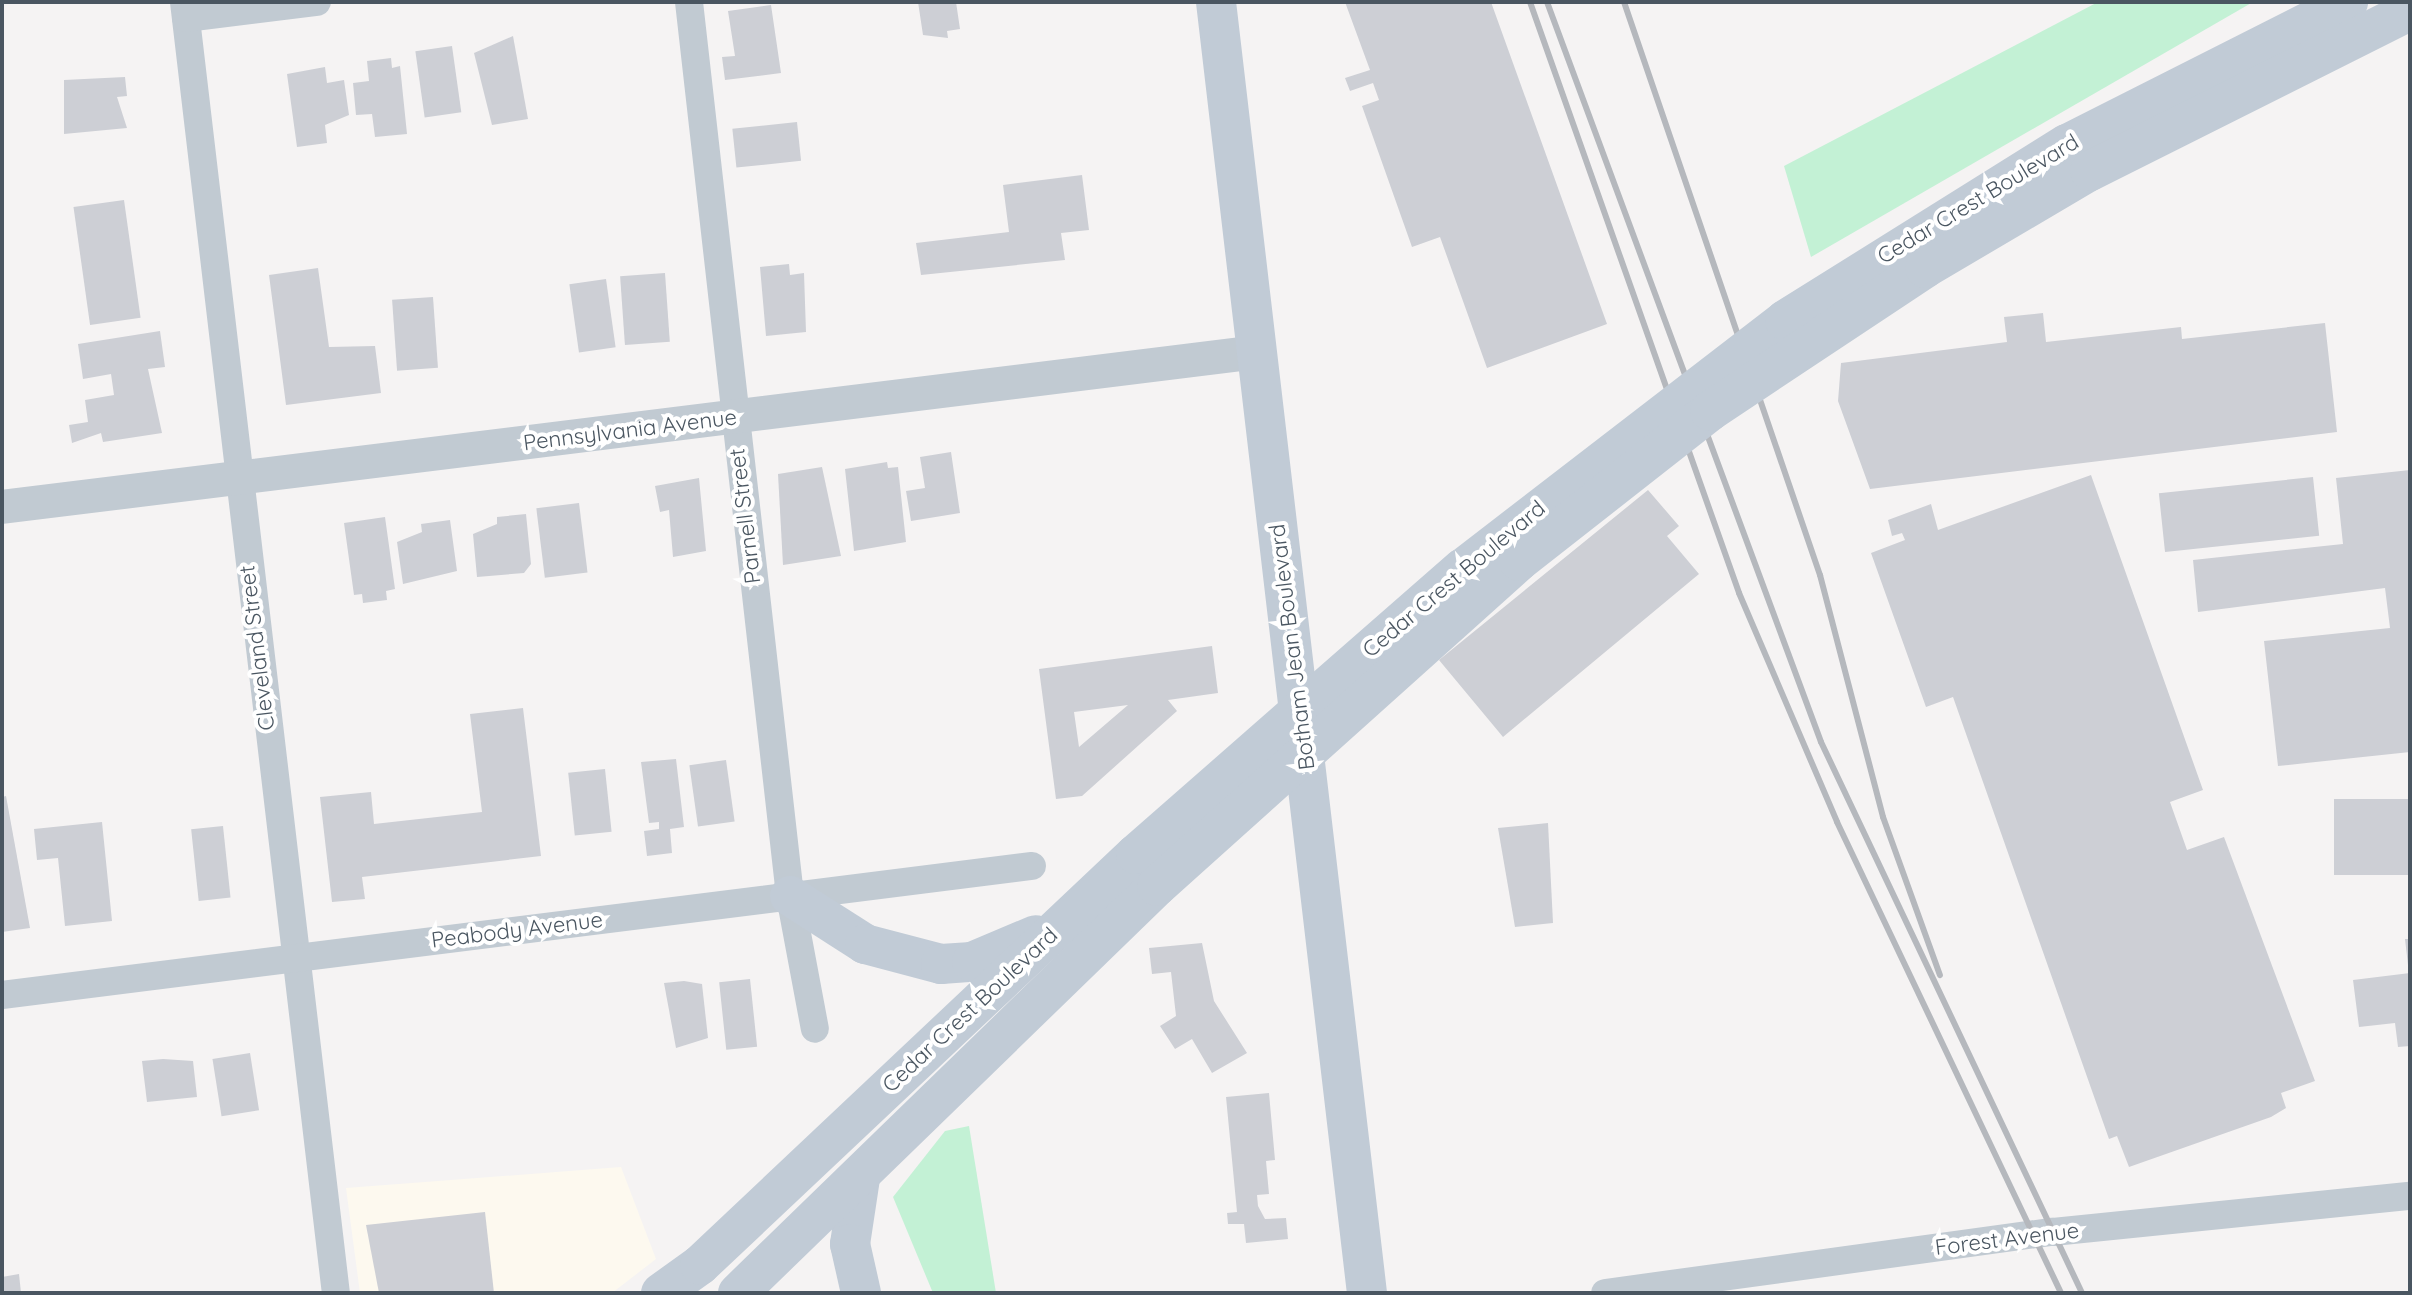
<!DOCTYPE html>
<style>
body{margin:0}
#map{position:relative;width:2412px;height:1295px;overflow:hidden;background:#f5f3f3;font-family:Quicksand,sans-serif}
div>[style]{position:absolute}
.commercial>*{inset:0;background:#fdf9ef}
.green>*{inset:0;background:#c3f1d5}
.building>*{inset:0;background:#cdcfd5;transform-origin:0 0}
.minor>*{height:28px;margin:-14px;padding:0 14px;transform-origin:14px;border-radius:14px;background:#c1cad2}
.tertiary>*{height:34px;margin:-17px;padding:0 17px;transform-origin:17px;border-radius:17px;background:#c1cad2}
.secondary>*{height:40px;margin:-20px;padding:0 20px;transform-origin:20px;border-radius:20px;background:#c1cbd6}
.rail>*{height:6px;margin:-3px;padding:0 3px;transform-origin:3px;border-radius:3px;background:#b5b8bd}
.secondary-bridge>*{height:40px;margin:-20px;padding:0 20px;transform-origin:20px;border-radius:20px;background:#c1cbd6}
span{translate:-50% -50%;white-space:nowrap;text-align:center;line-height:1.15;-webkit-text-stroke:8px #fff;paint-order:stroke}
.street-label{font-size:22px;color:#4a5661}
.frame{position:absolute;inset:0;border:4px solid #4a5661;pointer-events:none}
</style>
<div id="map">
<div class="commercial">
<div style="clip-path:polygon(621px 1167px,656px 1259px,612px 1293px,360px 1293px,346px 1188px)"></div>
</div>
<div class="green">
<div style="clip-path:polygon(2098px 2px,2253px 2px,1811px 257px,1784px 166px)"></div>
<div style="clip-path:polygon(969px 1126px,996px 1293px,933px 1293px,893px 1197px,945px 1131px)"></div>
</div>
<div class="building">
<div style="clip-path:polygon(918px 2px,956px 2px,960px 29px,947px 31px,948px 38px,923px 35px)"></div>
<div style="clip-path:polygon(1345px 2px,1491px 2px,1607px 324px,1487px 368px,1440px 237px,1412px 247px,1362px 106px,1379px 100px,1373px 83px,1350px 91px,1345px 78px,1370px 70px)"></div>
<div style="clip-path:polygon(771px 5px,781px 73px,725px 80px,722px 57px,735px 56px,728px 11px)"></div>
<div style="clip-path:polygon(513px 36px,528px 119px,492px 125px,474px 53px)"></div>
<div style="left:452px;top:46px;width:67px;height:37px;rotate:82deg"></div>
<div style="clip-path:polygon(391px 58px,392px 68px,400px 66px,407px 134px,375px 137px,372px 114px,356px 115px,353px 83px,369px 81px,367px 61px)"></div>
<div style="clip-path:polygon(325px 67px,327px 83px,344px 80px,349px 115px,325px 125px,327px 143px,297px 147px,287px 74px)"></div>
<div style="clip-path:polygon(125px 77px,127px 96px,117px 97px,127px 128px,64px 134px,64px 80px)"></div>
<div style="left:797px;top:122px;width:39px;height:65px;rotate:84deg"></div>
<div style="clip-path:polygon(1082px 175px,1089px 230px,1061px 233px,1065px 260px,921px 275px,916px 243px,1009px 232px,1003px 185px)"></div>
<div style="left:124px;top:200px;width:119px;height:51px;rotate:82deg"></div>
<div style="clip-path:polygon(789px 264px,790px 275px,804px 273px,806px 332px,766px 336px,760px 267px)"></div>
<div style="clip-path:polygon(318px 268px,329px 347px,375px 346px,381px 393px,286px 405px,269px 275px)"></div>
<div style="left:665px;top:273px;width:69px;height:45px;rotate:86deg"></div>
<div style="left:606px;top:279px;width:69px;height:37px;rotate:82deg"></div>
<div style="left:433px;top:297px;width:71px;height:41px;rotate:86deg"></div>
<div style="clip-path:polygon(2043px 313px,2046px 342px,2181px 327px,2182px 339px,2325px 323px,2337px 432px,1870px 489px,1838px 401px,1841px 363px,2007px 342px,2004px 317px)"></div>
<div style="clip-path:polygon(160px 331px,165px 367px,148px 369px,162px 433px,103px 442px,101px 433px,72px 443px,69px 425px,88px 422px,85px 400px,114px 395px,111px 374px,83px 379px,78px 344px)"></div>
<div style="clip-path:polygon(951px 452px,960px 513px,911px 521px,906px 491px,925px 488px,920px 457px)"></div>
<div style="clip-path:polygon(887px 462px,888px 468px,898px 467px,906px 542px,854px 551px,845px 469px)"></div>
<div style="clip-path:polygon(822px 467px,841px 556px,783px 565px,778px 474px)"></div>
<div style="clip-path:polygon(2410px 470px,2410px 752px,2278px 766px,2264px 641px,2390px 628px,2385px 588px,2198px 612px,2193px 560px,2343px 544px,2336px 478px)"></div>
<div style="clip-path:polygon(2091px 475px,2203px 790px,2170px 802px,2187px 850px,2224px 837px,2315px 1081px,2281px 1093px,2286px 1108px,2271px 1117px,2129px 1167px,2117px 1136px,2109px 1139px,1953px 697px,1926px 707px,1871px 553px,1905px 540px,1902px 533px,1892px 536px,1888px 520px,1931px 504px,1938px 530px)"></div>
<div style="left:2313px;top:477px;width:59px;height:155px;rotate:84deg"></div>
<div style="clip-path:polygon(699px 478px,706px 551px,673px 557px,669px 510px,660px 512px,655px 486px)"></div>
<div style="clip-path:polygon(1648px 490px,1679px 526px,1667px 536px,1699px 574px,1503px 737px,1439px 660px)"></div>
<div style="left:579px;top:503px;width:70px;height:43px;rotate:83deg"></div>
<div style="clip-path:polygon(526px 514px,531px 564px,524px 573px,477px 577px,473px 534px,497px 524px,497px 517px)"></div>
<div style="clip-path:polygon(385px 517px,395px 589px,386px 591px,387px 600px,363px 603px,362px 594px,354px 595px,344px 523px)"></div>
<div style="clip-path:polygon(450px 520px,457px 571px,403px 584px,397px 542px,422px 532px,421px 524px)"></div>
<div style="clip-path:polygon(evenodd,1212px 646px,1218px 693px,1168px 700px,1177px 711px,1082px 796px,1056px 799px,1039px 669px,1212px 646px,1128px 705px,1079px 747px,1074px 712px,1128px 705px)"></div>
<div style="clip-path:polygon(523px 708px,541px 856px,362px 877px,365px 899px,332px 902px,320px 797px,371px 792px,374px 824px,482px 812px,470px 714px)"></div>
<div style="clip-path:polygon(676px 759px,684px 827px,670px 829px,672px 853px,647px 856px,644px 831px,659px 829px,659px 822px,649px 823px,641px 762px)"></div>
<div style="left:726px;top:760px;width:62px;height:37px;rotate:82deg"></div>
<div style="left:605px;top:769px;width:63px;height:37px;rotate:84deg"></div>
<div style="clip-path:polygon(6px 796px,30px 928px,2px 932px,2px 797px)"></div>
<div style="left:2410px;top:799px;width:76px;height:76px;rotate:90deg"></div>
<div style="clip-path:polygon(102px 822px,112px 921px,65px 926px,58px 858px,37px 860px,34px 829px)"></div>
<div style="clip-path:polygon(1548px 823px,1553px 923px,1515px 927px,1498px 828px)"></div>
<div style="left:223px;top:826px;width:72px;height:32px;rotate:84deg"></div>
<div style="clip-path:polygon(2405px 939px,2410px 939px,2410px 965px,2408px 965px)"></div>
<div style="clip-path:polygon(1202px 943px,1214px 1001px,1247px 1053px,1212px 1073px,1192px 1039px,1175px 1049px,1160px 1026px,1176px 1016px,1171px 972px,1152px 974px,1149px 948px)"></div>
<div style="clip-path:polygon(2410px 973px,2410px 1046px,2398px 1047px,2395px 1023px,2359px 1027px,2353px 980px)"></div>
<div style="left:750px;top:979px;width:68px;height:31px;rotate:84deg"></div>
<div style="clip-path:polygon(684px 981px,702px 984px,708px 1038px,676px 1048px,664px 983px)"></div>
<div style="left:250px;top:1053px;width:58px;height:38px;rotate:81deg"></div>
<div style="clip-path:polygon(163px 1059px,193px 1061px,197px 1097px,147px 1102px,142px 1061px)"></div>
<div style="clip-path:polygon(1269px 1093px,1275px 1160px,1266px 1161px,1269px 1194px,1257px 1195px,1258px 1206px,1265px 1219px,1286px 1218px,1288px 1239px,1246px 1243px,1244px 1224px,1228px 1224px,1227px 1213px,1237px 1212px,1226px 1097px)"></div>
<div style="clip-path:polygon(485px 1212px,494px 1293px,379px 1293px,366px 1225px)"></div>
<div style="clip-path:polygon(19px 1274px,21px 1293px,2px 1293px,2px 1277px)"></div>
</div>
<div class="minor">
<div style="left:184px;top:2px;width:1300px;rotate:83.29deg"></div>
<div style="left:689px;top:2px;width:900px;rotate:83.55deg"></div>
<div style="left:790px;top:896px;width:135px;rotate:79.4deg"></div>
<div style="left:186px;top:18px;width:132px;rotate:-7deg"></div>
<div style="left:2px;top:995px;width:1038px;rotate:-7.14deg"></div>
<div style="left:1605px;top:1293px;width:452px;rotate:-7.8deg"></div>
<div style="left:2053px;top:1232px;width:359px;rotate:-5.8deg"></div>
</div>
<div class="tertiary">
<div style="left:2px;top:507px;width:1266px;rotate:-7.04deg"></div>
</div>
<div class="secondary">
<div style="left:1216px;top:2px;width:1300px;rotate:83.33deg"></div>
<div style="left:790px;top:896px;width:89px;rotate:32.6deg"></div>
<div style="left:865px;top:944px;width:79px;rotate:14.7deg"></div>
<div style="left:941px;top:964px;width:31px;rotate:-4deg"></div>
<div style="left:972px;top:962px;width:69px;rotate:-22.9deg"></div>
<div style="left:860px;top:1178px;width:67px;rotate:98.6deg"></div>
<div style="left:850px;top:1244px;width:50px;rotate:77.3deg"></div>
<div style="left:661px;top:1293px;width:48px;rotate:-35.7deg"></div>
<div style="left:700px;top:1265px;width:599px;rotate:-43.31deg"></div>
<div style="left:738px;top:1293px;width:584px;rotate:-44.17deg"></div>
</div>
<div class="rail">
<div style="left:1530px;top:2px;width:627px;rotate:70.52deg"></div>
<div style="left:1739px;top:593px;width:249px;rotate:66.8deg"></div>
<div style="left:1837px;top:822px;width:522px;rotate:64.56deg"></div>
<div style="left:1547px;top:2px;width:789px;rotate:69.68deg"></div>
<div style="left:1821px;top:742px;width:610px;rotate:64.65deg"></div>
<div style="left:1624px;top:2px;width:606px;rotate:71.12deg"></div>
<div style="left:1820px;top:575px;width:250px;rotate:75.4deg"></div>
<div style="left:1883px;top:817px;width:168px;rotate:70.2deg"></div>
</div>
<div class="secondary-bridge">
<div style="left:1136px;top:854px;width:433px;rotate:-41.2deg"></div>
<div style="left:1462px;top:569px;width:408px;rotate:-37.6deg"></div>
<div style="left:1785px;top:320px;width:332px;rotate:-32deg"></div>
<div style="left:2067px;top:144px;width:315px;rotate:-26.8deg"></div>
<div style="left:1157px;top:886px;width:486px;rotate:-41.9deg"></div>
<div style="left:1519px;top:561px;width:243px;rotate:-38.1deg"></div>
<div style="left:1710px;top:411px;width:258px;rotate:-33.6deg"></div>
<div style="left:1925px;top:268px;width:191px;rotate:-30.5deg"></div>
<div style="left:2090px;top:171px;width:358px;rotate:-26.6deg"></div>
</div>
<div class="street-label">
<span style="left:1978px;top:199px;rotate:-31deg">Cedar Crest Boulevard</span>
<span style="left:630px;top:430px;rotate:-7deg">Pennsylvania Avenue</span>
<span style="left:745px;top:516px;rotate:-97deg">Parnell Street</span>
<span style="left:1454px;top:579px;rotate:-40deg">Cedar Crest Boulevard</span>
<span style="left:1292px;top:647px;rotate:-97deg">Botham Jean Boulevard</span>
<span style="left:257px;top:648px;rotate:-97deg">Cleveland Street</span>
<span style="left:517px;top:930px;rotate:-7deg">Peabody Avenue</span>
<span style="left:970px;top:1010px;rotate:-43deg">Cedar Crest Boulevard</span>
<span style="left:2007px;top:1239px;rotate:-7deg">Forest Avenue</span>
</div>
<div class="frame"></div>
</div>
